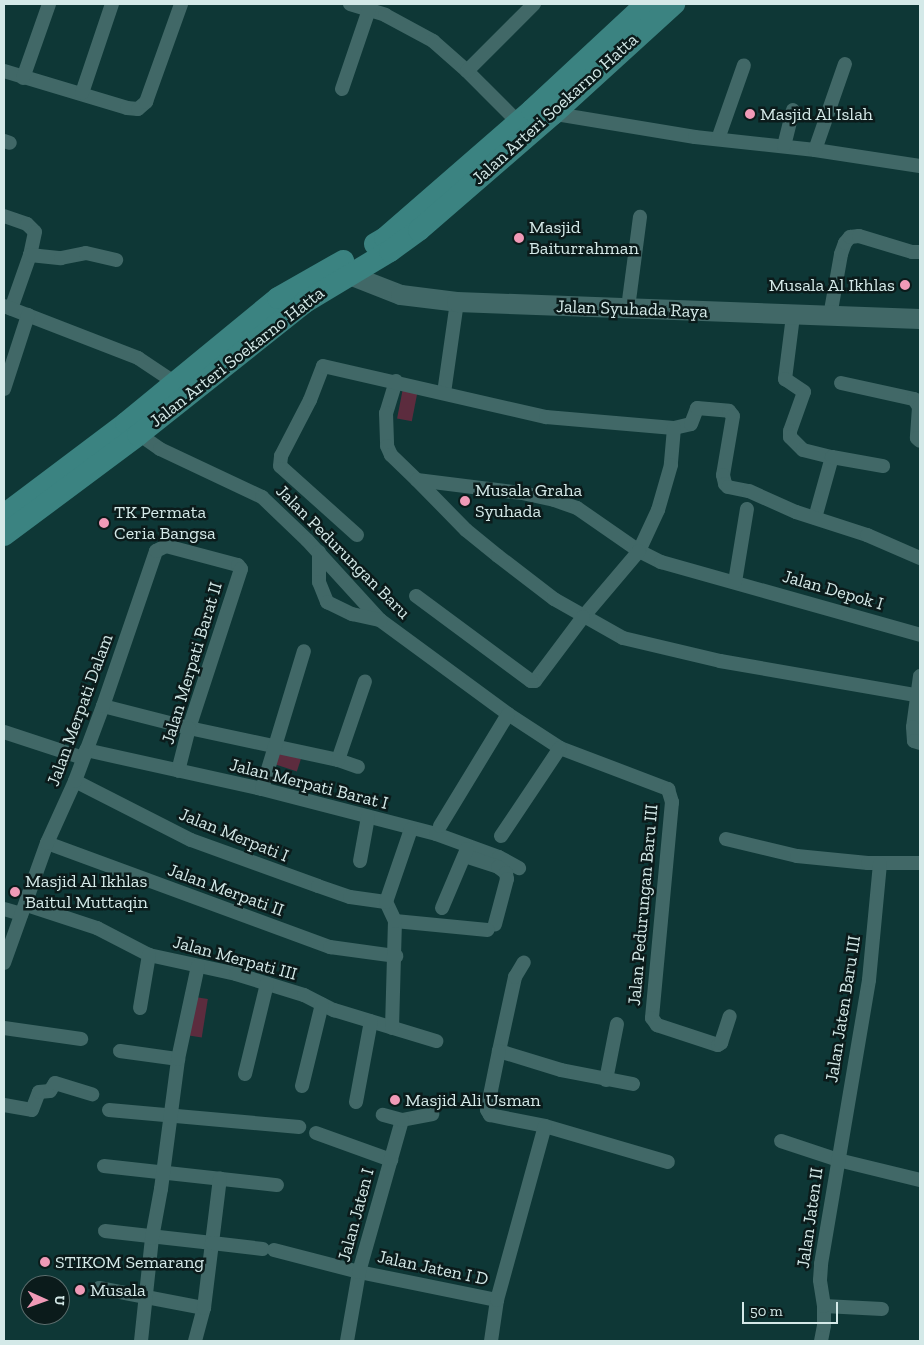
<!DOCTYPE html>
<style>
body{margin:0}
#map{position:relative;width:924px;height:1345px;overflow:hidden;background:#0e3736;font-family:"Zilla Slab",serif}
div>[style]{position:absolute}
.green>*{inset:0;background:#5c2c3e;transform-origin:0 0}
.street>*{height:14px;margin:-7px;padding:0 7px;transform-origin:7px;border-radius:7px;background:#416867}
.secondary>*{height:20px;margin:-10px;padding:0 10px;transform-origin:10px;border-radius:10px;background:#416867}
.primary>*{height:22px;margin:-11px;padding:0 11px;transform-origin:11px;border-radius:11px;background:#3b8381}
.dots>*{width:14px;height:14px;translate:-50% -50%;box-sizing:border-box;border:2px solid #0b1b1b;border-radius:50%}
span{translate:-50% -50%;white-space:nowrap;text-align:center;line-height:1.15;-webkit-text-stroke:5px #0b1b1b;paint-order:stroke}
.street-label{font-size:18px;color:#d4e9e8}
.poi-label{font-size:18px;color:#d4e9e8}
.left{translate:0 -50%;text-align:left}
.right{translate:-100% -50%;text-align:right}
.frame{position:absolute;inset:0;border:5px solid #d4e9e8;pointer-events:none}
.north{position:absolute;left:20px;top:1275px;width:50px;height:50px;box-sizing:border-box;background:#0b1b1b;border:1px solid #5b6d6d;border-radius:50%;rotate:92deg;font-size:14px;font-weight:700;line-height:20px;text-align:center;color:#d4e9e8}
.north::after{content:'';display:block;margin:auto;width:18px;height:22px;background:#f09ab7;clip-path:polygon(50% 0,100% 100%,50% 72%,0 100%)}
.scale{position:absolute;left:742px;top:1302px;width:96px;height:22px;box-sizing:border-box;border:2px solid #d4e9e8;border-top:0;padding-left:6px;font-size:15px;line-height:18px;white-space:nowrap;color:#d4e9e8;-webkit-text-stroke:4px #0b1b1b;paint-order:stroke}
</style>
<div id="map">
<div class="green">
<div style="left:403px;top:388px;width:15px;height:31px;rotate:11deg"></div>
<div style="left:279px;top:752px;width:23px;height:13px;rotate:18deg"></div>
<div style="left:195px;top:997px;width:13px;height:39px;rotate:9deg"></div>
</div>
<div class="street">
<div style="left:350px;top:4px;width:37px;rotate:17deg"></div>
<div style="left:385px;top:15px;width:55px;rotate:28.4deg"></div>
<div style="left:433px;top:41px;width:45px;rotate:41.4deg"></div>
<div style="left:467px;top:71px;width:79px;rotate:45deg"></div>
<div style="left:4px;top:71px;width:128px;rotate:16.7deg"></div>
<div style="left:127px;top:108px;width:11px;rotate:5deg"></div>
<div style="left:138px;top:109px;width:11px;rotate:-41deg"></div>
<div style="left:146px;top:102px;width:104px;rotate:-70.3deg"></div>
<div style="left:467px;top:71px;width:95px;rotate:-45deg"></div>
<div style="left:23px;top:78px;width:78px;rotate:-70.6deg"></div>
<div style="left:342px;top:89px;width:90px;rotate:-71.2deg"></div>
<div style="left:82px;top:93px;width:94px;rotate:-71.4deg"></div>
<div style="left:550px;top:113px;width:147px;rotate:9.4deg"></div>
<div style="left:695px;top:137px;width:121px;rotate:6.2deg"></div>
<div style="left:815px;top:150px;width:106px;rotate:8.7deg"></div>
<div style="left:718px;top:139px;width:78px;rotate:-70.6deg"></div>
<div style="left:4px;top:141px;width:6px;rotate:18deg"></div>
<div style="left:784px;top:146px;width:37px;rotate:-76deg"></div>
<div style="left:815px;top:150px;width:91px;rotate:-70.8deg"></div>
<div style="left:4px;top:216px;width:24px;rotate:19deg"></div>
<div style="left:27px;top:224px;width:11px;rotate:45deg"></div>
<div style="left:35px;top:232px;width:24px;rotate:102deg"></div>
<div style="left:30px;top:255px;width:57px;rotate:109.4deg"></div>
<div style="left:30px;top:255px;width:31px;rotate:6deg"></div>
<div style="left:61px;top:258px;width:25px;rotate:-11deg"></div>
<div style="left:86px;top:253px;width:31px;rotate:13deg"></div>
<div style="left:4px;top:306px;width:144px;rotate:21.2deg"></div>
<div style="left:138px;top:358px;width:50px;rotate:33.7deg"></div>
<div style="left:628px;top:308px;width:92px;rotate:-82.5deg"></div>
<div style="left:793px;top:316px;width:64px;rotate:97.2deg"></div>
<div style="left:785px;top:379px;width:23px;rotate:34deg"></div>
<div style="left:804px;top:392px;width:41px;rotate:109.7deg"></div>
<div style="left:790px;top:431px;width:6px;rotate:90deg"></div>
<div style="left:790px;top:437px;width:18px;rotate:45deg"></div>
<div style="left:803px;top:450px;width:30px;rotate:14deg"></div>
<div style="left:832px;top:457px;width:63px;rotate:105.6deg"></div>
<div style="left:830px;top:316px;width:63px;rotate:-79.9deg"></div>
<div style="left:841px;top:254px;width:12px;rotate:-70deg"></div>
<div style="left:845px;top:243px;width:8px;rotate:-50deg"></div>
<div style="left:850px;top:237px;width:9px;rotate:-6deg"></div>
<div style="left:859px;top:236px;width:55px;rotate:16.8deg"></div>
<div style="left:912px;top:252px;width:8px"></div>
<div style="left:396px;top:381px;width:34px;rotate:107deg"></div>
<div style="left:386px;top:413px;width:33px;rotate:88deg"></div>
<div style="left:387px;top:446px;width:10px;rotate:66deg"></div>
<div style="left:391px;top:455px;width:36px;rotate:44deg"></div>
<div style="left:417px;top:480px;width:106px;rotate:7.1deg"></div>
<div style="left:522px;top:493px;width:33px;rotate:12deg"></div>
<div style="left:554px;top:500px;width:24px;rotate:19deg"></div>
<div style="left:577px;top:508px;width:75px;rotate:34.7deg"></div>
<div style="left:639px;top:551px;width:25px;rotate:27deg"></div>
<div style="left:661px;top:562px;width:269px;rotate:15.7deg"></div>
<div style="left:841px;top:383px;width:75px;rotate:12.4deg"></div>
<div style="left:914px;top:399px;width:9px;rotate:58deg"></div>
<div style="left:919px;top:407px;width:31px;rotate:94deg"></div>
<div style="left:917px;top:438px;width:4px;rotate:45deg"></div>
<div style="left:4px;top:389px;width:78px;rotate:-72deg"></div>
<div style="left:444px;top:393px;width:92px;rotate:-81.9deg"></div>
<div style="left:674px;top:428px;width:17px;rotate:-13deg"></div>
<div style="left:691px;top:424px;width:17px;rotate:-69deg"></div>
<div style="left:697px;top:408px;width:32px;rotate:5deg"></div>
<div style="left:729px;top:411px;width:6px;rotate:51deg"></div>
<div style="left:733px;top:416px;width:60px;rotate:99.6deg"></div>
<div style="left:723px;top:475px;width:9px;rotate:77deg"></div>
<div style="left:725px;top:484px;width:4px;rotate:45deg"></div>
<div style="left:728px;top:487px;width:21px;rotate:11deg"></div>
<div style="left:749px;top:491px;width:51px;rotate:24.1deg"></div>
<div style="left:796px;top:512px;width:75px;rotate:17.9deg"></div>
<div style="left:867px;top:535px;width:58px;rotate:23.5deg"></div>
<div style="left:133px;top:430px;width:33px;rotate:35deg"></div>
<div style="left:160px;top:449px;width:113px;rotate:25.2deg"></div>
<div style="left:262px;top:497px;width:62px;rotate:43.7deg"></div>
<div style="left:307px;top:540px;width:108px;rotate:47.6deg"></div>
<div style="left:380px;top:620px;width:159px;rotate:36.3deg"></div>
<div style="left:508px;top:714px;width:62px;rotate:33.2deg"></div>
<div style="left:560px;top:748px;width:116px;rotate:20.8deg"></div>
<div style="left:668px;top:789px;width:14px;rotate:73deg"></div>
<div style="left:672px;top:802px;width:217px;rotate:95.3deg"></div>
<div style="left:652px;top:1018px;width:9px;rotate:54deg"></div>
<div style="left:657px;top:1025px;width:64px;rotate:18.2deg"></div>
<div style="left:718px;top:1045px;width:4px;rotate:-34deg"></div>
<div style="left:721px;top:1043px;width:28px;rotate:-72deg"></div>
<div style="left:832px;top:457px;width:52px;rotate:10deg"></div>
<div style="left:417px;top:480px;width:70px;rotate:45.6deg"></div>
<div style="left:466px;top:530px;width:41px;rotate:39.1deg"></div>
<div style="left:498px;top:556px;width:71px;rotate:37.5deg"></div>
<div style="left:554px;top:599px;width:79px;rotate:29.5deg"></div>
<div style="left:623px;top:638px;width:100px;rotate:13.3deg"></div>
<div style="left:720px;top:661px;width:203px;rotate:9.9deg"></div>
<div style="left:357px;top:535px;width:103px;rotate:-138.1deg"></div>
<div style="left:280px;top:466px;width:10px;rotate:-84deg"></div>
<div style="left:281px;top:456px;width:63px;rotate:-62.6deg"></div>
<div style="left:310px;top:400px;width:36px;rotate:-69deg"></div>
<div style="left:323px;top:366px;width:229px;rotate:12.9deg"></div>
<div style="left:546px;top:417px;width:128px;rotate:4.9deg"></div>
<div style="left:674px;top:428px;width:37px;rotate:95deg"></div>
<div style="left:671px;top:465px;width:47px;rotate:106.1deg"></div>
<div style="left:658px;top:510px;width:45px;rotate:114.9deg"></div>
<div style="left:639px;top:551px;width:87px;rotate:130.3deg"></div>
<div style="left:583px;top:617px;width:80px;rotate:126.9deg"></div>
<div style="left:535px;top:681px;width:4px;rotate:180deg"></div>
<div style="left:531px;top:681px;width:143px;rotate:-143.5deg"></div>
<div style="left:319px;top:552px;width:30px;rotate:90deg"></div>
<div style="left:319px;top:582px;width:22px;rotate:68deg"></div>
<div style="left:327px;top:602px;width:28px;rotate:26deg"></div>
<div style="left:352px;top:614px;width:29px;rotate:12deg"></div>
<div style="left:735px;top:582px;width:74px;rotate:-80.7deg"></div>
<div style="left:920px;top:676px;width:51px;rotate:97.8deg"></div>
<div style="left:913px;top:727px;width:14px;rotate:86deg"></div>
<div style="left:914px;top:741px;width:6px;rotate:18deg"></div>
<div style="left:103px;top:706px;width:89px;rotate:14.3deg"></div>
<div style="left:189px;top:728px;width:152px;rotate:12.1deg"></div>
<div style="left:338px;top:760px;width:21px;rotate:19deg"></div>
<div style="left:4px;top:732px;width:83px;rotate:18.2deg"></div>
<div style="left:86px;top:750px;width:180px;rotate:12.5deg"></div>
<div style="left:262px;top:789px;width:180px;rotate:14.5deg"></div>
<div style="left:436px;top:834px;width:67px;rotate:20.1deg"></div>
<div style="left:499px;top:857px;width:23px;rotate:29deg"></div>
<div style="left:338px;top:760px;width:83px;rotate:-71.1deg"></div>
<div style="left:75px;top:781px;width:130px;rotate:27deg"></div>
<div style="left:191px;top:840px;width:135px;rotate:19.9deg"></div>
<div style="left:318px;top:886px;width:34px;rotate:19deg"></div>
<div style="left:350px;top:897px;width:36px;rotate:8deg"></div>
<div style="left:262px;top:789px;width:144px;rotate:-73.1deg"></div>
<div style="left:440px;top:826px;width:131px;rotate:-58.7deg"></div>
<div style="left:501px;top:836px;width:106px;rotate:-56.2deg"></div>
<div style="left:726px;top:839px;width:73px;rotate:13.5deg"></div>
<div style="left:797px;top:856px;width:71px;rotate:5.6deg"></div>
<div style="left:868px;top:863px;width:52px"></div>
<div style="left:47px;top:843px;width:302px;rotate:20.2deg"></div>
<div style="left:330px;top:947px;width:67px;rotate:7.8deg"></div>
<div style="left:465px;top:856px;width:35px;rotate:18deg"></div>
<div style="left:498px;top:867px;width:10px;rotate:37deg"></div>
<div style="left:506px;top:873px;width:6px;rotate:81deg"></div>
<div style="left:507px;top:879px;width:47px;rotate:104.9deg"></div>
<div style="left:360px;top:861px;width:45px;rotate:-79.7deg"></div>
<div style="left:27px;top:905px;width:74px;rotate:18.2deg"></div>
<div style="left:97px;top:928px;width:59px;rotate:27.4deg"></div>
<div style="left:149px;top:955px;width:89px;rotate:12.3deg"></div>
<div style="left:236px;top:974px;width:71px;rotate:17.2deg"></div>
<div style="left:304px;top:995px;width:34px;rotate:27deg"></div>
<div style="left:334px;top:1010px;width:107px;rotate:16.9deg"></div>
<div style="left:442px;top:908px;width:64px;rotate:-67deg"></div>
<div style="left:4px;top:909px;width:18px;rotate:16deg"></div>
<div style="left:395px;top:921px;width:93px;rotate:5.5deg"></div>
<div style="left:4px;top:963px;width:127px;rotate:-70.3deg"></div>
<div style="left:47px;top:843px;width:68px;rotate:-65.7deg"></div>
<div style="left:75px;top:781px;width:80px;rotate:-69.5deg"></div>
<div style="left:103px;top:706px;width:164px;rotate:-71.1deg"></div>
<div style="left:156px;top:551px;width:11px;rotate:-27deg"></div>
<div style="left:166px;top:546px;width:74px;rotate:14.8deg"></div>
<div style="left:238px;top:565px;width:5px;rotate:53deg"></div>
<div style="left:241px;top:569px;width:167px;rotate:108.1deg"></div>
<div style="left:189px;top:728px;width:44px;rotate:104.3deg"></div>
<div style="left:140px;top:1008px;width:54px;rotate:-80.4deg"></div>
<div style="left:4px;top:1028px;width:78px;rotate:8.1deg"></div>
<div style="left:392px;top:1028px;width:107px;rotate:-88.4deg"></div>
<div style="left:395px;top:921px;width:21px;rotate:-115deg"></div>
<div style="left:386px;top:902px;width:77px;rotate:-71.1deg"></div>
<div style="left:120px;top:1051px;width:59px;rotate:7.9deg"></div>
<div style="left:499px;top:1051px;width:76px;rotate:-77.8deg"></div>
<div style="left:515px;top:977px;width:17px;rotate:-59deg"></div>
<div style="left:245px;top:1074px;width:93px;rotate:-76.3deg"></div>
<div style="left:606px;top:1080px;width:57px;rotate:-78.9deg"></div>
<div style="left:633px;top:1084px;width:73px;rotate:-169deg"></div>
<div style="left:561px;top:1070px;width:65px;rotate:-163deg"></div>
<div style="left:499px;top:1051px;width:60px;rotate:101.5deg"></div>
<div style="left:487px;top:1110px;width:6px;rotate:59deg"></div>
<div style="left:490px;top:1115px;width:56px;rotate:11.3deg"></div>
<div style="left:545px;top:1126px;width:128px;rotate:16.3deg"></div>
<div style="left:302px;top:1086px;width:84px;rotate:-76.3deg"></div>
<div style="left:356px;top:1102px;width:82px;rotate:-79.5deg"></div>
<div style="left:4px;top:1105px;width:28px;rotate:10deg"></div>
<div style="left:32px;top:1110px;width:19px;rotate:-69deg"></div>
<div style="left:39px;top:1092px;width:11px;rotate:-5deg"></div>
<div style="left:50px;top:1091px;width:9px;rotate:-58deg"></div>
<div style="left:55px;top:1083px;width:39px;rotate:17deg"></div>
<div style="left:109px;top:1110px;width:191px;rotate:5.1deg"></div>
<div style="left:402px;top:1120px;width:31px;rotate:-11deg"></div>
<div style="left:316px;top:1133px;width:80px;rotate:19.8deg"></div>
<div style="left:781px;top:1141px;width:60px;rotate:18.4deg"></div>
<div style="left:838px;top:1160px;width:84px;rotate:13.7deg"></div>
<div style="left:104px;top:1166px;width:174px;rotate:6.3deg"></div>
<div style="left:105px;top:1231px;width:108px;rotate:6.4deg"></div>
<div style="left:212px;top:1243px;width:65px;rotate:-83deg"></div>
<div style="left:274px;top:1250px;width:88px;rotate:14.5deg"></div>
<div style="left:359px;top:1272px;width:141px;rotate:11.5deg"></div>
<div style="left:99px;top:1288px;width:107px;rotate:10.8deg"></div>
<div style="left:824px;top:1306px;width:58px;rotate:3deg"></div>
<div style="left:141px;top:1341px;width:104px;rotate:-83.9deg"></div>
<div style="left:152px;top:1238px;width:50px;rotate:-79.6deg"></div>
<div style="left:161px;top:1189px;width:131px;rotate:-82.5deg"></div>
<div style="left:178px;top:1059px;width:95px;rotate:-77.9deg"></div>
<div style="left:195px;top:1341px;width:34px;rotate:-75deg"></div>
<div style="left:204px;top:1308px;width:65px;rotate:-83deg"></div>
<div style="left:212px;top:1243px;width:51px;rotate:6.7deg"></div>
<div style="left:347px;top:1341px;width:70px;rotate:-80.1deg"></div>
<div style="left:359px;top:1272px;width:158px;rotate:-74.2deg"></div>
<div style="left:402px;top:1120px;width:20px;rotate:-165deg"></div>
<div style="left:491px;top:1341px;width:41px;rotate:-81.7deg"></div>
<div style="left:497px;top:1300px;width:180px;rotate:-74.6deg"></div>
<div style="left:821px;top:1341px;width:16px;rotate:-79deg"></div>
<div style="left:824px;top:1325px;width:19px;rotate:-90deg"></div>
<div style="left:824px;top:1306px;width:26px;rotate:-99deg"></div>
<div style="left:820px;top:1280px;width:16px;rotate:-86deg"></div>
<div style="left:821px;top:1264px;width:288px;rotate:-80.4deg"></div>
<div style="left:869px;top:980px;width:117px;rotate:-84.6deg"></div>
</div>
<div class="secondary">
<div style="left:347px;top:274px;width:58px;rotate:21.3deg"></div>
<div style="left:401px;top:295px;width:56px;rotate:7.1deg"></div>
<div style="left:457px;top:302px;width:463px;rotate:2.1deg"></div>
</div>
<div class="primary">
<div style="left:375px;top:244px;width:12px;rotate:-31deg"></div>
<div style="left:385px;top:238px;width:195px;rotate:-41deg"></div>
<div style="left:532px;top:110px;width:156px;rotate:-42.9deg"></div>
<div style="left:4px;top:515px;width:153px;rotate:-37deg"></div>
<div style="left:126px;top:423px;width:197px;rotate:-39.4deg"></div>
<div style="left:278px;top:298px;width:75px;rotate:-29.6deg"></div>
<div style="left:4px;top:535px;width:167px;rotate:-36.7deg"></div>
<div style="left:138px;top:435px;width:213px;rotate:-38.5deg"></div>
<div style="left:305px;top:302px;width:99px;rotate:-31deg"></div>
<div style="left:390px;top:251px;width:36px;rotate:-36deg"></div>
<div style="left:419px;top:230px;width:177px;rotate:-40.9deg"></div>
<div style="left:553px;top:114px;width:164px;rotate:-42.3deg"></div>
</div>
<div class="dots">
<div style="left:750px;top:114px;background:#f09ab7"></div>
<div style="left:519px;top:238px;background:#f09ab7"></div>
<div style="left:905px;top:285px;background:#f09ab7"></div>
<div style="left:465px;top:501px;background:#f09ab7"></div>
<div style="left:104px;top:523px;background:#f09ab7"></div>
<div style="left:15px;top:892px;background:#f09ab7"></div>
<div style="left:395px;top:1100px;background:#f09ab7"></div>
<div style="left:45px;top:1262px;background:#f09ab7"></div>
<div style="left:80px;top:1290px;background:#f09ab7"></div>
</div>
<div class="street-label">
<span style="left:555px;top:109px;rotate:-42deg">Jalan Arteri Soekarno Hatta</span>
<span style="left:632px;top:309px;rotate:2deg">Jalan Syuhada Raya</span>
<span style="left:237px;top:357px;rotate:-38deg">Jalan Arteri Soekarno Hatta</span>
<span style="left:343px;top:552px;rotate:45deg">Jalan Pedurungan Baru</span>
<span style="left:833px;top:590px;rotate:16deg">Jalan Depok I</span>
<span style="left:192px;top:663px;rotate:-73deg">Jalan Merpati Barat II</span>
<span style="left:80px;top:710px;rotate:-70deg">Jalan Merpati Dalam</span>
<span style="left:309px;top:784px;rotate:14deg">Jalan Merpati Barat I</span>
<span style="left:234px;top:835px;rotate:22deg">Jalan Merpati I</span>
<span style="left:226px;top:890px;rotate:20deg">Jalan Merpati II</span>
<span style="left:643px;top:905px;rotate:-85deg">Jalan Pedurungan Baru III</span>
<span style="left:235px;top:958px;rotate:15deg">Jalan Merpati III</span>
<span style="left:843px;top:1009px;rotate:-81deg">Jalan Jaten Baru III</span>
<span style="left:356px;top:1215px;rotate:-75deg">Jalan Jaten I</span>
<span style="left:810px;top:1218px;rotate:-82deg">Jalan Jaten II</span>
<span style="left:433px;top:1268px;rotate:12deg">Jalan Jaten I D</span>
</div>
<div class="poi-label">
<span class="left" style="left:760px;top:114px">Masjid Al Islah</span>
<span class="left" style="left:529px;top:238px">Masjid<br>Baiturrahman</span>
<span class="right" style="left:895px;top:285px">Musala Al Ikhlas</span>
<span class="left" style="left:475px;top:501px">Musala Graha<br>Syuhada</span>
<span class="left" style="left:114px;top:523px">TK Permata<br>Ceria Bangsa</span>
<span class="left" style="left:25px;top:892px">Masjid Al Ikhlas<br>Baitul Muttaqin</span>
<span class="left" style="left:405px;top:1100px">Masjid Ali Usman</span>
<span class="left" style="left:55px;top:1262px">STIKOM Semarang</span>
<span class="left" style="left:90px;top:1290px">Musala</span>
</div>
<div class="frame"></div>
<div class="north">U</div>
<div class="scale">50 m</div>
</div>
